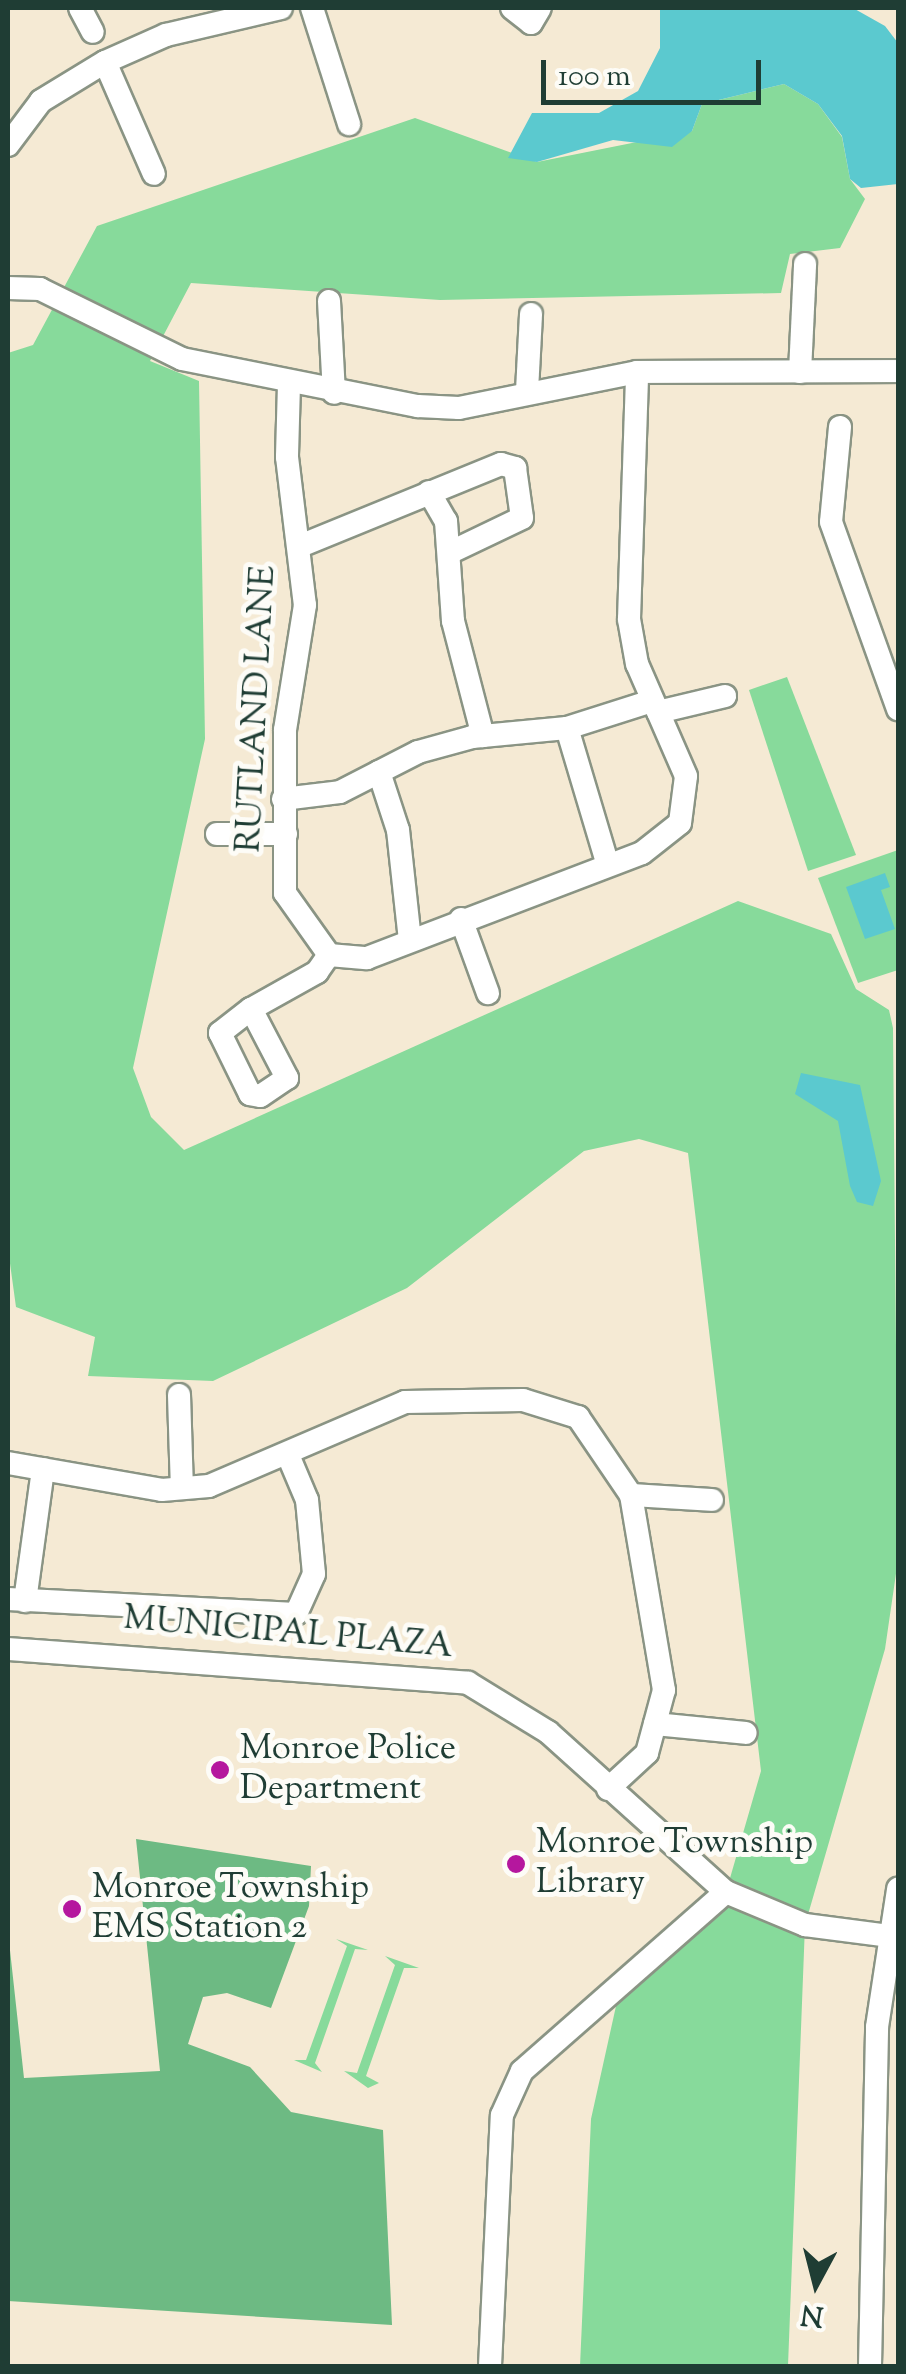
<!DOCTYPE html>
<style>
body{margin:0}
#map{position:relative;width:906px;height:2374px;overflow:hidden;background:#f5ead4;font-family:"Sorts Mill Goudy",serif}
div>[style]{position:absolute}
.green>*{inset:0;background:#87da9b}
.forest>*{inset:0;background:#6dba83}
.water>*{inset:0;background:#5bc9cf}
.roads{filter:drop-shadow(2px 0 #8a9484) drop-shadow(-2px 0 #8a9484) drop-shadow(0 2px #8a9484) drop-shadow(0 -2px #8a9484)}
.minor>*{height:22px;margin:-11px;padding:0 11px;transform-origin:11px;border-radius:11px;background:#fff}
.dots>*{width:28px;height:28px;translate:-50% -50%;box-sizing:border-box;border:5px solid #fdfcf7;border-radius:50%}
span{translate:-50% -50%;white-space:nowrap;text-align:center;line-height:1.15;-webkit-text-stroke:10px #fdfcf7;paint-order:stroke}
.street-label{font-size:35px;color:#1f3d34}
.poi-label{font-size:35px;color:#1f3d34}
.left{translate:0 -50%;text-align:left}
.frame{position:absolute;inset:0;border:10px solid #1f3d34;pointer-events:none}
.north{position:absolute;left:766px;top:2234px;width:100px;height:100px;-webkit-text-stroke:8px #fdfcf7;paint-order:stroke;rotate:187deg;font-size:28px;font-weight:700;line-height:40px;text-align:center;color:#1f3d34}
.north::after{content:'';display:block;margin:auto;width:35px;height:45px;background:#1f3d34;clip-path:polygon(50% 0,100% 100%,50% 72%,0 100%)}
.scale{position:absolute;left:541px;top:60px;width:220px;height:45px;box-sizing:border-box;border:5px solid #1f3d34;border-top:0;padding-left:12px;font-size:30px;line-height:35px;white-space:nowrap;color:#1f3d34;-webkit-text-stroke:8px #fdfcf7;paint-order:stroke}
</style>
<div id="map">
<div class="green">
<div style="clip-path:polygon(784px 84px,818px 104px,842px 137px,850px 179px,865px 199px,840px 248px,790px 254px,781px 293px,440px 300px,191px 283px,150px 361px,199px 381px,205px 739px,133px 1068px,151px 1117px,184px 1150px,738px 901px,831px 934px,856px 989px,889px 1010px,893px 1028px,898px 1560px,885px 1649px,805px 1925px,788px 2366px,580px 2366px,591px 2119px,622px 1979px,726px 1892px,761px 1771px,688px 1153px,639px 1139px,584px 1151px,407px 1288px,213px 1381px,88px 1376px,95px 1337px,16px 1307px,8px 1249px,8px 353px,33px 345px,97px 226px,415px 118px,537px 162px,692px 131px,702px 104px)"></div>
<div style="clip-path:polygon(787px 677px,856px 855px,808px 871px,749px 690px)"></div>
<div style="clip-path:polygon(898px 850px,898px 970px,858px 983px,818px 878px)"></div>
<div style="clip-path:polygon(336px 1939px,368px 1950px,355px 1949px,315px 2063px,322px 2072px,294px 2060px,306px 2060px,347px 1946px)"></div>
<div style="clip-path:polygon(385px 1956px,419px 1968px,404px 1968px,366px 2076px,379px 2083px,368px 2088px,344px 2071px,357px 2073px,395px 1965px)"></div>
</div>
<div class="forest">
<div style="clip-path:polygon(136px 1839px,311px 1866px,309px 1906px,271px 2008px,227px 1993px,203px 1997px,188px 2044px,250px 2067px,291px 2112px,383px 2130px,392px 2325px,8px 2301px,8px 1932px,24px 2078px,160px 2071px)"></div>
</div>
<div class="water">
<div style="clip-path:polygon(660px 8px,853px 8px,885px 26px,898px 43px,898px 184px,861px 188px,850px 179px,842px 136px,818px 104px,784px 84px,702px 104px,692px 131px,672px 147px,613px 140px,537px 162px,508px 158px,532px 113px,599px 113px,638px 91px,660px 48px)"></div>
<div style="clip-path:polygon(885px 873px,890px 887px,881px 890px,895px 929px,865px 939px,846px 887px)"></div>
<div style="clip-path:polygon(801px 1073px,860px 1085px,881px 1181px,873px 1206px,857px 1202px,850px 1186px,838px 1121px,795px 1094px)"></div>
</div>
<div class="roads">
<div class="minor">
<div style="left:80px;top:8px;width:27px;rotate:62deg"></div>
<div style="left:312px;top:8px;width:122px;rotate:72.3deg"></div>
<div style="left:512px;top:8px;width:24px;rotate:38deg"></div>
<div style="left:531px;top:23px;width:17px;rotate:-59deg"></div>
<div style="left:105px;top:62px;width:122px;rotate:66.4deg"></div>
<div style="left:8px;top:145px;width:55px;rotate:-53.1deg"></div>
<div style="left:41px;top:101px;width:75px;rotate:-31.4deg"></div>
<div style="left:105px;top:62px;width:67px;rotate:-23.9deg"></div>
<div style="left:166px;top:35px;width:118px;rotate:-13.2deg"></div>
<div style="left:8px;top:288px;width:32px;rotate:2deg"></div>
<div style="left:40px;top:289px;width:158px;rotate:26.2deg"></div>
<div style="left:182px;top:359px;width:241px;rotate:11.3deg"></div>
<div style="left:418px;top:406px;width:41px;rotate:2.8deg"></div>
<div style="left:459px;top:408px;width:182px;rotate:-11.4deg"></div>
<div style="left:637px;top:372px;width:261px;rotate:-0.2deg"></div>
<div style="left:329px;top:301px;width:92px;rotate:86.9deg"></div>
<div style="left:800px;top:372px;width:108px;rotate:-87.3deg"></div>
<div style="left:289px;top:384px;width:73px;rotate:91.6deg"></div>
<div style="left:287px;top:457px;width:149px;rotate:83.1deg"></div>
<div style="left:305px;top:605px;width:127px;rotate:99.1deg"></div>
<div style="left:285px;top:730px;width:163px;rotate:90deg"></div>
<div style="left:285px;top:893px;width:76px;rotate:54.6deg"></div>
<div style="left:329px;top:955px;width:38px;rotate:5deg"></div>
<div style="left:367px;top:958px;width:294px;rotate:-20.9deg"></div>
<div style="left:642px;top:853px;width:48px;rotate:-38.3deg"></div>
<div style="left:680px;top:823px;width:47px;rotate:-82.7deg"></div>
<div style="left:686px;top:776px;width:122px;rotate:-113.6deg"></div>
<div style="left:637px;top:664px;width:46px;rotate:-100.1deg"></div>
<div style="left:629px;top:619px;width:247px;rotate:-88.1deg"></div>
<div style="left:527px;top:391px;width:77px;rotate:-87deg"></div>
<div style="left:840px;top:427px;width:95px;rotate:95.4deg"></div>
<div style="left:831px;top:522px;width:199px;rotate:70.3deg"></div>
<div style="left:429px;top:492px;width:34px;rotate:60deg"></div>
<div style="left:446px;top:521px;width:100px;rotate:86deg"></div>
<div style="left:453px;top:621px;width:119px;rotate:75.4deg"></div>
<div style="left:300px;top:546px;width:217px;rotate:-22.2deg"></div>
<div style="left:501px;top:464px;width:15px;rotate:16deg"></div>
<div style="left:515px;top:468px;width:50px;rotate:82deg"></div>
<div style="left:522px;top:518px;width:79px;rotate:154.4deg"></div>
<div style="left:658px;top:712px;width:69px;rotate:-13.4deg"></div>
<div style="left:567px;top:728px;width:140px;rotate:73.4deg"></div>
<div style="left:379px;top:772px;width:61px;rotate:71.9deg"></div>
<div style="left:398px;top:830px;width:111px;rotate:83.8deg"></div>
<div style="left:283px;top:799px;width:57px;rotate:-7deg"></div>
<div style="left:340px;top:792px;width:88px;rotate:-27.1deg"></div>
<div style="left:418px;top:752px;width:56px;rotate:-15.5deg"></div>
<div style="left:472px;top:737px;width:95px;rotate:-5.4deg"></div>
<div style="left:567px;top:728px;width:89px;rotate:-17.6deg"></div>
<div style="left:217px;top:834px;width:69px"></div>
<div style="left:461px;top:919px;width:79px;rotate:70deg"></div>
<div style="left:251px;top:1009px;width:78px;rotate:62.4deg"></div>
<div style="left:287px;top:1078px;width:32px;rotate:146deg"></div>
<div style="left:260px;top:1096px;width:10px;rotate:-169deg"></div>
<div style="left:250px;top:1094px;width:68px;rotate:-116.2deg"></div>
<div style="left:220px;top:1033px;width:39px;rotate:-38deg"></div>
<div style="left:251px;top:1009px;width:76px;rotate:-29.3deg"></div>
<div style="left:317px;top:972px;width:21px;rotate:-55deg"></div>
<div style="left:179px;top:1395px;width:93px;rotate:88.2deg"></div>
<div style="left:8px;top:1463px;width:156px;rotate:9.9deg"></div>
<div style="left:162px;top:1490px;width:47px;rotate:-4.9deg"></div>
<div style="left:209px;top:1486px;width:213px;rotate:-23.2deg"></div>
<div style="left:405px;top:1402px;width:118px;rotate:-1deg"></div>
<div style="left:523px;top:1400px;width:58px;rotate:17.2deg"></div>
<div style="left:578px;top:1417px;width:94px;rotate:55.8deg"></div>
<div style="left:631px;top:1495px;width:198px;rotate:80.4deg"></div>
<div style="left:664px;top:1690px;width:65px;rotate:105.1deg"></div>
<div style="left:647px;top:1753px;width:53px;rotate:137.3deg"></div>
<div style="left:631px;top:1495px;width:81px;rotate:3.5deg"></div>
<div style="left:8px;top:1599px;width:288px;rotate:3deg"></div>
<div style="left:296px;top:1614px;width:44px;rotate:-65.8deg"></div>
<div style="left:314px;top:1574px;width:74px;rotate:-95.4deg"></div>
<div style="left:307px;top:1500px;width:49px;rotate:-112.9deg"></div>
<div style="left:25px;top:1601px;width:133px;rotate:-82.2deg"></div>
<div style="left:8px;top:1649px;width:461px;rotate:4.2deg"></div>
<div style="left:468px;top:1683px;width:94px;rotate:31.5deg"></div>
<div style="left:548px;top:1732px;width:239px;rotate:42deg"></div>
<div style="left:726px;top:1892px;width:86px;rotate:22.7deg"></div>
<div style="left:805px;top:1925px;width:94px;rotate:7.4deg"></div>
<div style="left:655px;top:1724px;width:91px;rotate:5.6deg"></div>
<div style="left:490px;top:2366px;width:251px;rotate:-87.3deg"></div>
<div style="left:502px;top:2115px;width:48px;rotate:-65.6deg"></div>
<div style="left:522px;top:2071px;width:271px;rotate:-41.3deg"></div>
<div style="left:870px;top:2366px;width:339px;rotate:-88.8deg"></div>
<div style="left:877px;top:2027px;width:140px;rotate:-81.3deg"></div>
</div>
</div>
<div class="dots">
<div style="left:220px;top:1770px;background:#b5179e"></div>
<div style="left:516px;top:1864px;background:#b5179e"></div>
<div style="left:72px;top:1909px;background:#b5179e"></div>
</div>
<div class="street-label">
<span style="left:258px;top:709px;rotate:-87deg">RUTLAND LANE</span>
<span style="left:288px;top:1634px;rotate:5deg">MUNICIPAL PLAZA</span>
</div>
<div class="poi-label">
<span class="left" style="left:240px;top:1770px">Monroe Police<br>Department</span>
<span class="left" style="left:536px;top:1864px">Monroe Township<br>Library</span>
<span class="left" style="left:92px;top:1909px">Monroe Township<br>EMS Station 2</span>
</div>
<div class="frame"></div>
<div class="north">N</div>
<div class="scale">100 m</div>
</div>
